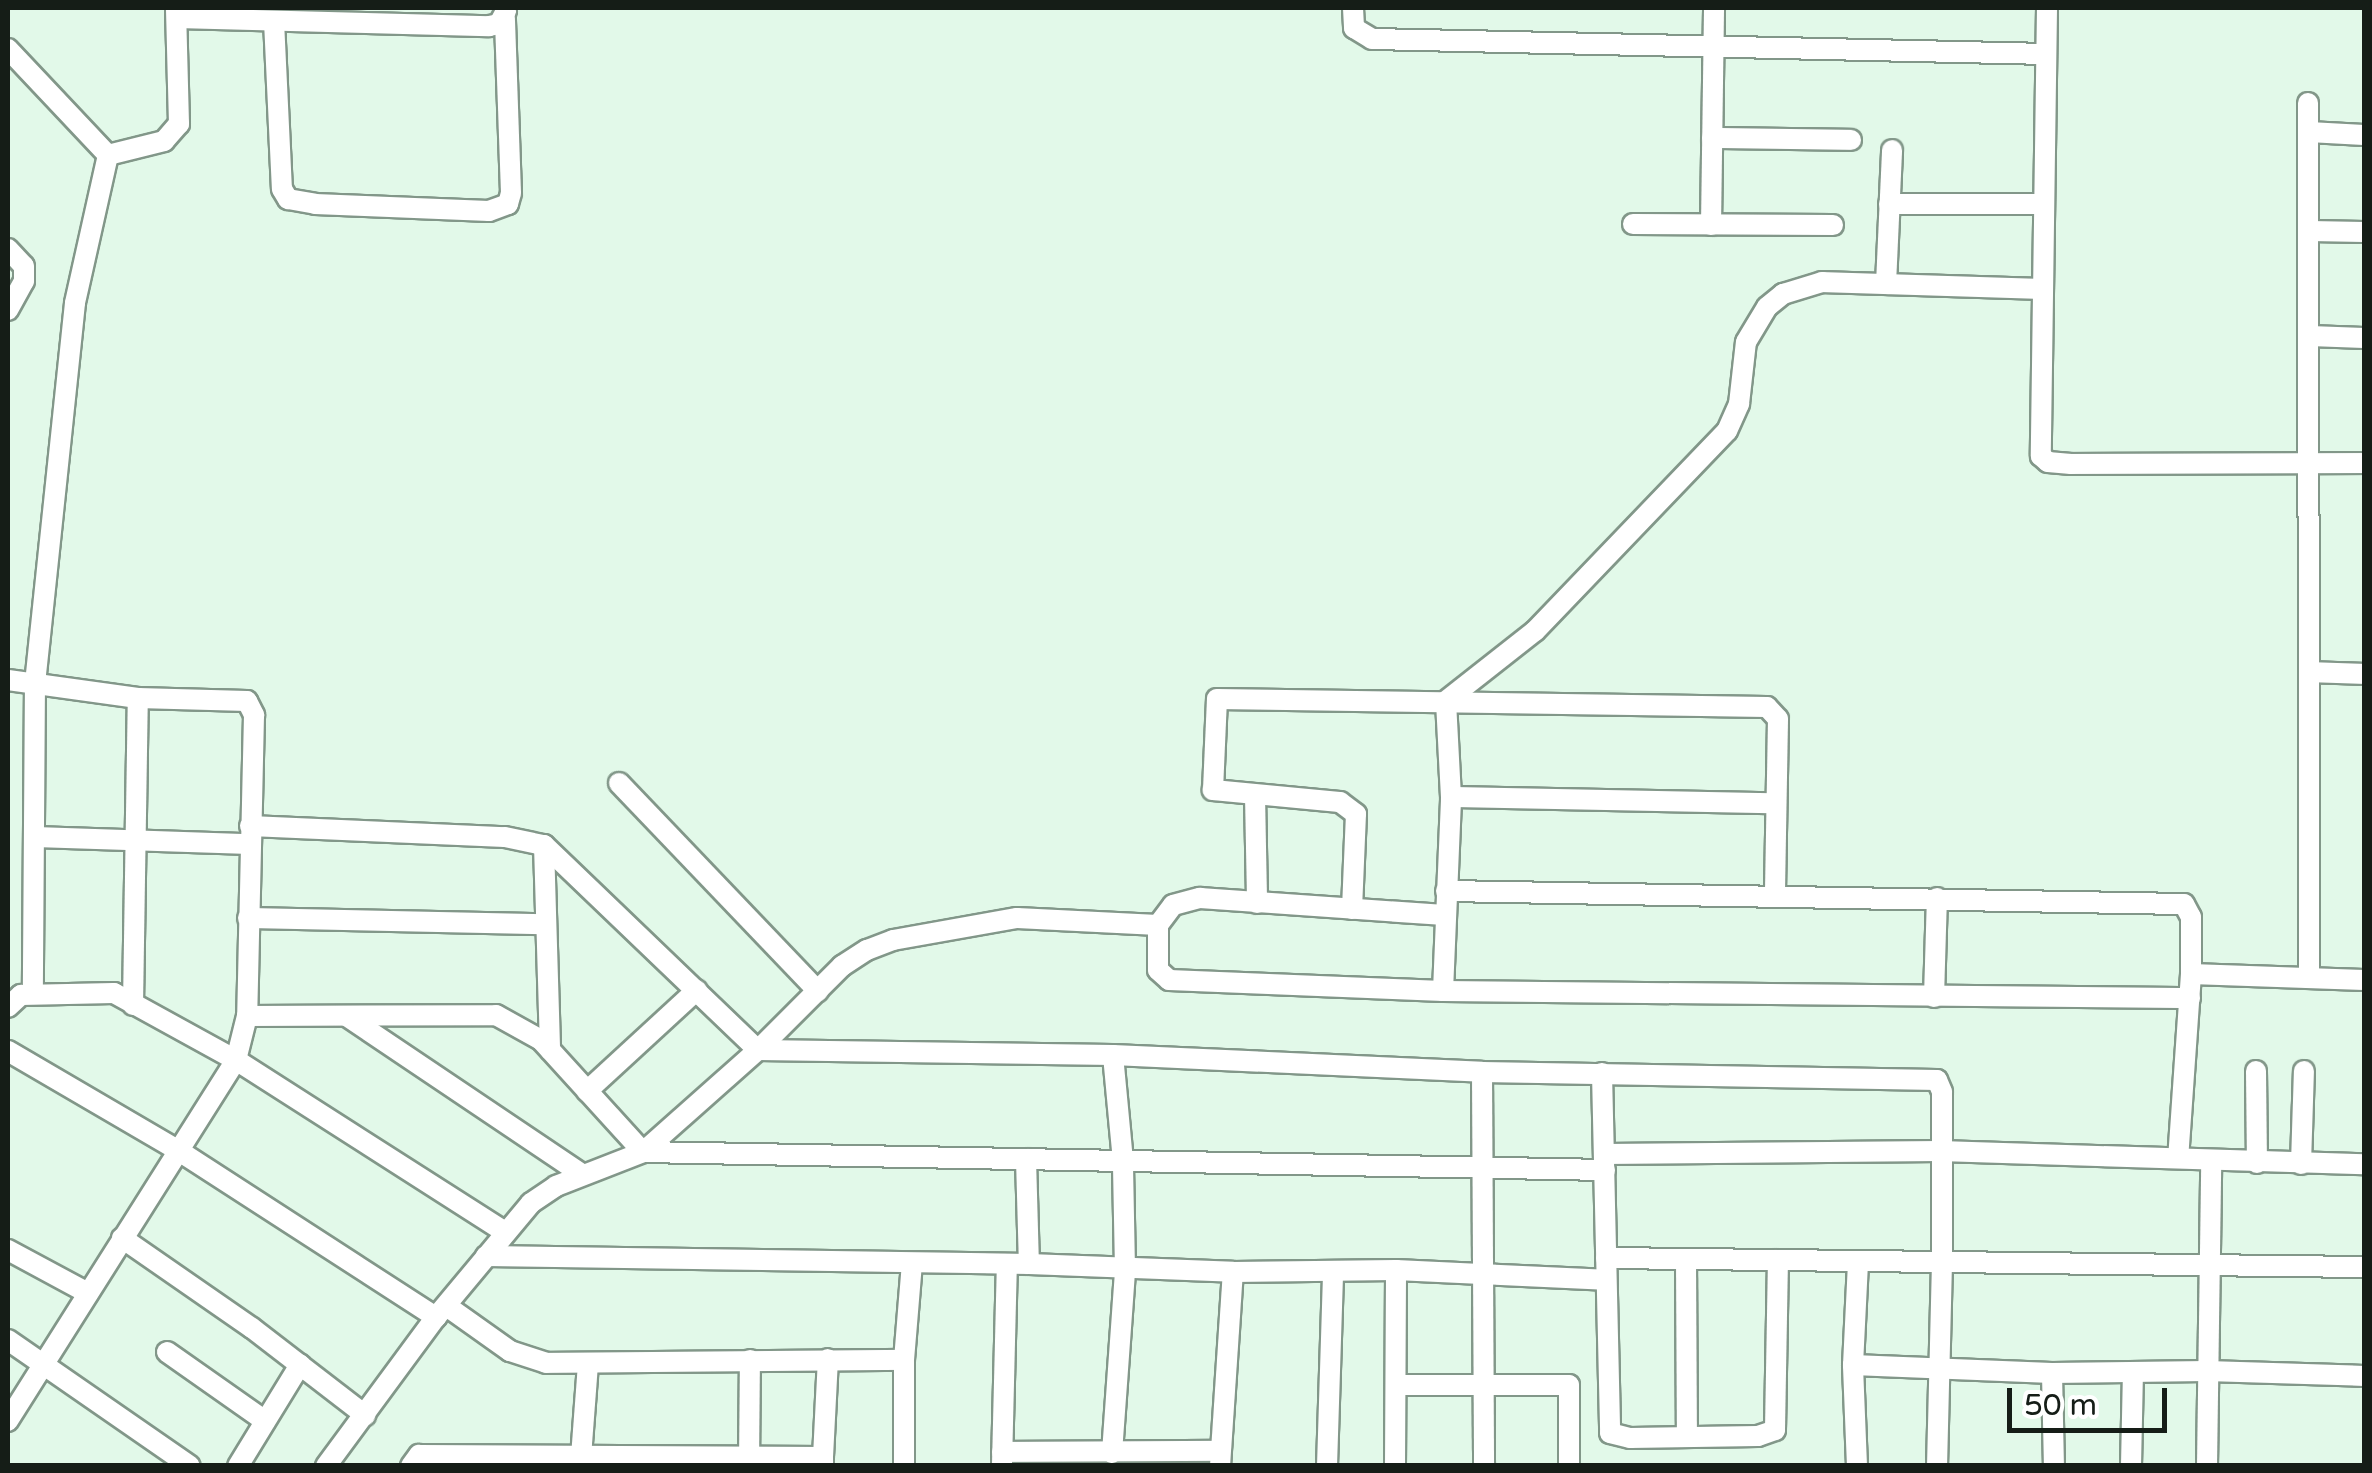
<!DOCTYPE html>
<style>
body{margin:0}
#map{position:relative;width:2372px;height:1473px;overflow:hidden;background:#e2f9e9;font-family:"Varela Round",sans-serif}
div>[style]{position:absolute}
.roads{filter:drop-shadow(2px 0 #829789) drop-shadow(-2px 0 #829789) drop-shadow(0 2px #829789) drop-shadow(0 -2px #829789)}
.minor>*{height:20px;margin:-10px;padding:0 10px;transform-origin:10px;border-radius:10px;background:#fff}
span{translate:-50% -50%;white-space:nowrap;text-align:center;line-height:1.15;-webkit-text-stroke:9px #fff;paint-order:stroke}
.frame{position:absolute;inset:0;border:10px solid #151d17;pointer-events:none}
.scale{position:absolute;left:2007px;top:1388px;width:160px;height:45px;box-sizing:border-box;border:5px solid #151d17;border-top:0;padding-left:12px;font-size:30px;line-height:35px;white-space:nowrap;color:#151d17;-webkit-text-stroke:8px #fff;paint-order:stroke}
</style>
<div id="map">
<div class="roads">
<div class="minor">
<div style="left:1353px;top:8px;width:20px;rotate:87deg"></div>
<div style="left:1354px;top:28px;width:21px;rotate:31deg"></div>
<div style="left:1372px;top:39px;width:674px;rotate:1.27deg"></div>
<div style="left:2047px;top:8px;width:448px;rotate:90.8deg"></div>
<div style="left:2041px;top:456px;width:9px;rotate:41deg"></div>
<div style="left:2048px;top:462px;width:23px;rotate:5deg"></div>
<div style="left:2071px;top:464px;width:293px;rotate:-0.2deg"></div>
<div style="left:177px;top:18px;width:312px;rotate:1.5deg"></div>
<div style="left:489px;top:26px;width:10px;rotate:-11deg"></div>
<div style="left:499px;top:24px;width:15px;rotate:-62deg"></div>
<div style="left:274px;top:21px;width:168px;rotate:87.3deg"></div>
<div style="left:282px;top:189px;width:12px;rotate:59deg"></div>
<div style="left:288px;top:199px;width:27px;rotate:10deg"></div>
<div style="left:315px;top:204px;width:174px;rotate:2.3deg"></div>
<div style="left:489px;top:211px;width:20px;rotate:-20deg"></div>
<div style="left:508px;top:204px;width:11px;rotate:-75deg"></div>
<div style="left:511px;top:193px;width:175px;rotate:-92deg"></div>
<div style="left:8px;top:49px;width:146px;rotate:46.7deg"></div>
<div style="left:108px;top:155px;width:152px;rotate:102.6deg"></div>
<div style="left:75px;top:303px;width:380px;rotate:96deg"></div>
<div style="left:35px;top:681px;width:313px;rotate:90.4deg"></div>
<div style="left:2308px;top:103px;width:874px;rotate:89.93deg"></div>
<div style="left:2309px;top:132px;width:55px;rotate:3.1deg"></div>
<div style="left:1712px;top:138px;width:139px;rotate:0.8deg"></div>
<div style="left:108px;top:155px;width:58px;rotate:-14deg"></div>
<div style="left:164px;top:141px;width:23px;rotate:-49deg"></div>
<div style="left:179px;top:124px;width:116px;rotate:-91.5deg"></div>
<div style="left:1889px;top:204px;width:154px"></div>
<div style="left:1633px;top:224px;width:200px;rotate:0.3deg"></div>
<div style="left:1711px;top:225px;width:217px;rotate:-89.2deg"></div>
<div style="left:2310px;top:231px;width:54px;rotate:1.1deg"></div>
<div style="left:8px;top:249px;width:23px;rotate:47deg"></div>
<div style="left:24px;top:266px;width:15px;rotate:90deg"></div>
<div style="left:24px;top:281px;width:33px;rotate:119deg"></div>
<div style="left:1886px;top:284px;width:134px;rotate:-87.4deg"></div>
<div style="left:2310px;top:336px;width:54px;rotate:2.1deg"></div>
<div style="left:2310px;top:672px;width:54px;rotate:2.1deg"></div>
<div style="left:8px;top:680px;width:131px;rotate:7.9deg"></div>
<div style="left:138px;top:698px;width:109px;rotate:1.6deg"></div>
<div style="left:247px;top:701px;width:16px;rotate:63deg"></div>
<div style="left:254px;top:715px;width:301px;rotate:91.3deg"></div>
<div style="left:247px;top:1016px;width:45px;rotate:104deg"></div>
<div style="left:236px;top:1060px;width:427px;rotate:122.3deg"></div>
<div style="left:619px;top:783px;width:288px;rotate:46.3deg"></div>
<div style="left:1255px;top:795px;width:108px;rotate:88.9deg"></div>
<div style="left:1451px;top:797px;width:323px;rotate:1.1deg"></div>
<div style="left:250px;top:826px;width:255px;rotate:2.5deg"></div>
<div style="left:505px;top:837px;width:40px;rotate:12deg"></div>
<div style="left:544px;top:845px;width:296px;rotate:43.8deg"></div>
<div style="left:758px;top:1050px;width:355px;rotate:0.8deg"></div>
<div style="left:1113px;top:1055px;width:369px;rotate:2.6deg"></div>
<div style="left:1482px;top:1072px;width:455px;rotate:1deg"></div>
<div style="left:1937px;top:1080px;width:13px;rotate:67deg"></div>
<div style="left:1942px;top:1092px;width:170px;rotate:90deg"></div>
<div style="left:1942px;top:1262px;width:204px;rotate:91.4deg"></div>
<div style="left:35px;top:837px;width:215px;rotate:1.9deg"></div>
<div style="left:544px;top:845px;width:205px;rotate:88.3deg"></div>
<div style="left:1446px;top:891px;width:738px;rotate:1.01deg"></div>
<div style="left:2184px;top:904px;width:15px;rotate:62deg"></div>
<div style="left:2191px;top:917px;width:57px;rotate:90deg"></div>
<div style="left:2191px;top:974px;width:184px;rotate:94deg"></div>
<div style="left:1352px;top:909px;width:95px;rotate:-87.6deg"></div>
<div style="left:1356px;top:814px;width:20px;rotate:-143deg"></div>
<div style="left:1340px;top:802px;width:128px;rotate:-174.6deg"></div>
<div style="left:1213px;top:790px;width:91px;rotate:-87.5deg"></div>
<div style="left:1217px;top:699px;width:550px;rotate:0.83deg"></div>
<div style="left:1767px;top:707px;width:16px;rotate:47deg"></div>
<div style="left:1778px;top:719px;width:175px;rotate:91deg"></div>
<div style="left:248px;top:918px;width:298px;rotate:1.2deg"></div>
<div style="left:1158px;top:925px;width:45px;rotate:90deg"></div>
<div style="left:1158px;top:970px;width:15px;rotate:42deg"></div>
<div style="left:1169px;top:980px;width:274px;rotate:2.3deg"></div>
<div style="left:1443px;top:991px;width:747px;rotate:0.54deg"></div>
<div style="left:2191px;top:974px;width:173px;rotate:2deg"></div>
<div style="left:1443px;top:991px;width:194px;rotate:-87.6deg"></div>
<div style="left:1451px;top:797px;width:96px;rotate:-93deg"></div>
<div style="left:1446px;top:701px;width:113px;rotate:-38.2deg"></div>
<div style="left:1535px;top:631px;width:277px;rotate:-46.2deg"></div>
<div style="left:1727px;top:431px;width:30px;rotate:-66deg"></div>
<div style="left:1739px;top:404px;width:62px;rotate:-83.6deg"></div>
<div style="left:1746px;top:342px;width:41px;rotate:-59deg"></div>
<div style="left:1767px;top:307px;width:21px;rotate:-39deg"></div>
<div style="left:1783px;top:294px;width:41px;rotate:-17.1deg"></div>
<div style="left:1822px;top:282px;width:219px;rotate:1.8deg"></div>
<div style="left:1934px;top:997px;width:99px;rotate:-88.3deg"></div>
<div style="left:133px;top:1005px;width:307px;rotate:-89.1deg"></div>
<div style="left:8px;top:1007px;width:18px;rotate:-43deg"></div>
<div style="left:21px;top:995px;width:93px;rotate:-1.2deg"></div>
<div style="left:114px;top:993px;width:139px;rotate:28.8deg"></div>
<div style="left:236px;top:1060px;width:317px;rotate:32.6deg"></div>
<div style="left:247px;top:1016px;width:249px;rotate:-0.2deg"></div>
<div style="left:496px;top:1015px;width:51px;rotate:29.1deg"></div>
<div style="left:541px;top:1040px;width:151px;rotate:47.7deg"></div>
<div style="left:643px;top:1152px;width:962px;rotate:1.07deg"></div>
<div style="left:348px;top:1017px;width:283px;rotate:33.9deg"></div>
<div style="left:8px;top:1051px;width:194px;rotate:30.3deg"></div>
<div style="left:176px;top:1149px;width:310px;rotate:32.9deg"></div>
<div style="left:2256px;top:1071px;width:92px;rotate:89.4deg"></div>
<div style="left:1482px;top:1072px;width:394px;rotate:89.7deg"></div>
<div style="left:1602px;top:1073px;width:360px;rotate:88.7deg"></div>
<div style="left:1610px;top:1433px;width:21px;rotate:14deg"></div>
<div style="left:1630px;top:1438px;width:128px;rotate:-0.9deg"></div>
<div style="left:1758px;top:1436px;width:18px;rotate:-19deg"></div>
<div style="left:1775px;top:1430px;width:170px;rotate:-89deg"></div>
<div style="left:587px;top:1091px;width:149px;rotate:-42.6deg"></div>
<div style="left:1604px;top:1154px;width:336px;rotate:-0.5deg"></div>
<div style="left:1940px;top:1151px;width:424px;rotate:1.8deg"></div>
<div style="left:1026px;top:1159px;width:105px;rotate:88.4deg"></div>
<div style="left:2301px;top:1164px;width:93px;rotate:-88.2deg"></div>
<div style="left:122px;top:1238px;width:158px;rotate:34.7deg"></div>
<div style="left:252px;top:1328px;width:143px;rotate:37.6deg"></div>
<div style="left:8px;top:1250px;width:91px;rotate:28.3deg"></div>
<div style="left:486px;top:1256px;width:543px;rotate:0.84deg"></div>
<div style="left:1029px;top:1264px;width:204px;rotate:2.2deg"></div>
<div style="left:1233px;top:1272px;width:163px;rotate:-0.7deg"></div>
<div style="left:1396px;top:1270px;width:209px;rotate:2.7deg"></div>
<div style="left:1606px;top:1258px;width:758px;rotate:0.68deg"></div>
<div style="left:1686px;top:1259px;width:178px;rotate:89.7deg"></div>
<div style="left:448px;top:1307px;width:76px;rotate:35.4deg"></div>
<div style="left:510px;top:1351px;width:38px;rotate:18deg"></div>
<div style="left:546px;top:1363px;width:358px;rotate:-0.5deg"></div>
<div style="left:8px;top:1340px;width:221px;rotate:34.7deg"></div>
<div style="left:167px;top:1352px;width:120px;rotate:35.1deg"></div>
<div style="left:1853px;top:1365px;width:199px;rotate:2.3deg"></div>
<div style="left:2052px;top:1373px;width:155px;rotate:-0.7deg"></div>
<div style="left:2207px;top:1371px;width:157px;rotate:1.8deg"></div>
<div style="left:2052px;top:1373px;width:93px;rotate:88.8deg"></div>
<div style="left:1396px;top:1385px;width:173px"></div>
<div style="left:1569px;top:1385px;width:81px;rotate:90deg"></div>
<div style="left:1002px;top:1452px;width:218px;rotate:-0.3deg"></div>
<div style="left:1112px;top:1453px;width:183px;rotate:-85.9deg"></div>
<div style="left:1125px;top:1270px;width:109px;rotate:-91.1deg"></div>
<div style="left:1123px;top:1161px;width:106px;rotate:-95.4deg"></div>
<div style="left:581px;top:1457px;width:94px;rotate:-85.7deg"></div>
<div style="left:823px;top:1457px;width:98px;rotate:-87.1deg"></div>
<div style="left:1002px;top:1464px;width:200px;rotate:-88.6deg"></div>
<div style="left:238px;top:1466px;width:119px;rotate:-58.5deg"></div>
<div style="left:326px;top:1466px;width:185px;rotate:-53.6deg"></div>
<div style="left:436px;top:1317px;width:148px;rotate:-50.2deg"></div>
<div style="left:531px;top:1203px;width:30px;rotate:-34deg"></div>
<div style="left:556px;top:1186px;width:93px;rotate:-21.3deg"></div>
<div style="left:643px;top:1152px;width:154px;rotate:-41.6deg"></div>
<div style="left:758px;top:1050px;width:119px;rotate:-45deg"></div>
<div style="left:842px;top:966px;width:30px;rotate:-33deg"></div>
<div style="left:867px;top:950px;width:28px;rotate:-21deg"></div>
<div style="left:893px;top:940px;width:126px;rotate:-10.1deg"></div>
<div style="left:1017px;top:918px;width:141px;rotate:2.8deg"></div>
<div style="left:1158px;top:925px;width:25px;rotate:-53deg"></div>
<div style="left:1173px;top:905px;width:28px;rotate:-15deg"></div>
<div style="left:1200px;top:898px;width:245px;rotate:4deg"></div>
<div style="left:411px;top:1466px;width:14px;rotate:-54deg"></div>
<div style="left:419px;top:1455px;width:404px;rotate:0.3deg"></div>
<div style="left:823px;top:1457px;width:9px;rotate:90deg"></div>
<div style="left:749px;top:1466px;width:106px;rotate:-89.5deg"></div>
<div style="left:904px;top:1466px;width:106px;rotate:-90deg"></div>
<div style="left:904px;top:1360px;width:97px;rotate:-85.3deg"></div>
<div style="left:1220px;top:1466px;width:194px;rotate:-86.2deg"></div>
<div style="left:1327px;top:1466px;width:195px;rotate:-88.2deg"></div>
<div style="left:1395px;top:1466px;width:196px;rotate:-89.7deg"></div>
<div style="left:1857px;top:1466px;width:101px;rotate:-92.3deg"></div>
<div style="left:1853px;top:1365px;width:104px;rotate:-87.2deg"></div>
<div style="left:2131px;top:1466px;width:92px;rotate:-88.8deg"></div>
<div style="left:2207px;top:1466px;width:305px;rotate:-89.2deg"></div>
</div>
</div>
<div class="frame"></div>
<div class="scale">50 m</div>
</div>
